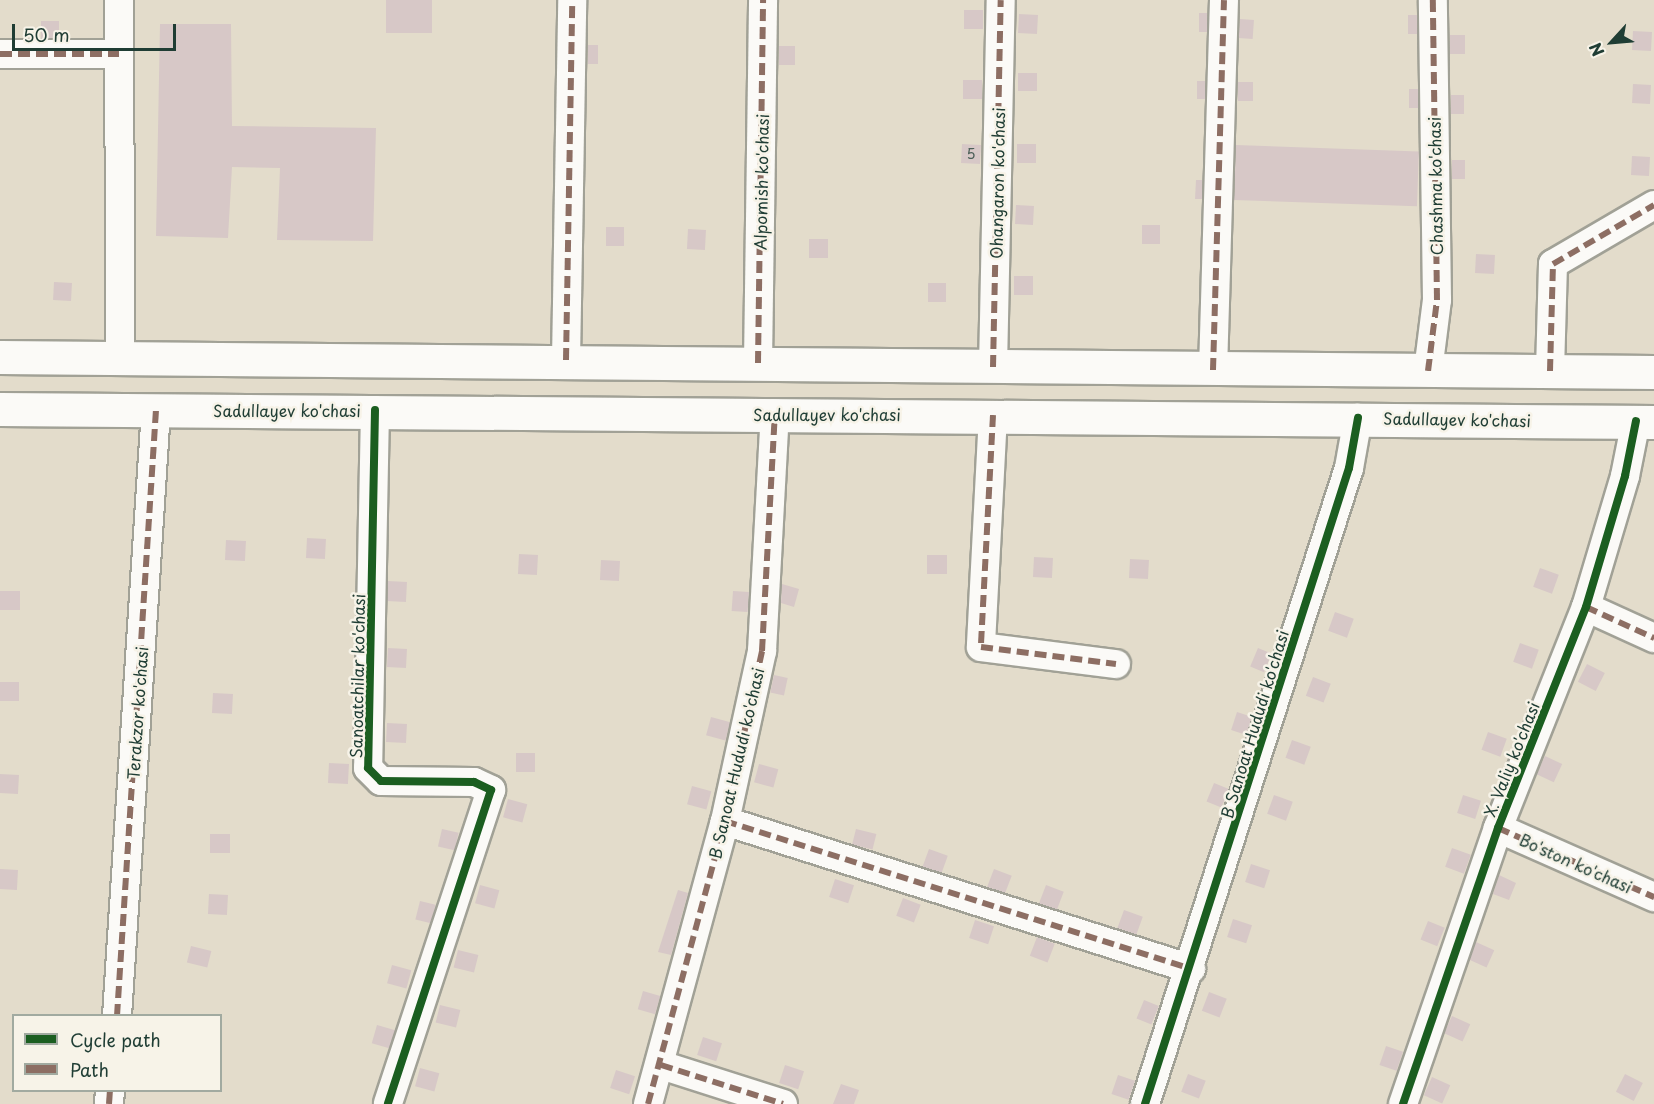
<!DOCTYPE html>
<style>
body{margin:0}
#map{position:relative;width:1654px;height:1104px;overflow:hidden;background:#e3dccb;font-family:"Playpen Sans",sans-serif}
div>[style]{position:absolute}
.building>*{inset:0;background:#d7c8c7;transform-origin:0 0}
.roads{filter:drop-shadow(2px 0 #a1a196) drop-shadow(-2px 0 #a1a196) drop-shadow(0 2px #a1a196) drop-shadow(0 -2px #a1a196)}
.minor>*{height:28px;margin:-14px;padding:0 14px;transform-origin:14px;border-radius:14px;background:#fbfaf7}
.major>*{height:33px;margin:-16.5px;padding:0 16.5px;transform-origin:16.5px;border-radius:16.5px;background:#fbfaf7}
.quiet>*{height:6px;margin-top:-3px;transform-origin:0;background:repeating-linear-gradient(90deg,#8d6e63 0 12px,transparent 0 18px)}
.cycleway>*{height:8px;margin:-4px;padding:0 4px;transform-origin:4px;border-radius:4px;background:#1b5e20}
span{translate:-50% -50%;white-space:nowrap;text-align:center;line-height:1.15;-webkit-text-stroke:5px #f7f3e8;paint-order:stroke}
.number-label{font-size:14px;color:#4d6059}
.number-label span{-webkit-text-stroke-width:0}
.street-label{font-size:16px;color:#1f3d34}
.legend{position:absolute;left:12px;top:1014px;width:210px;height:78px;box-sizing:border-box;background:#f7f3e8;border:2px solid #a1aaa0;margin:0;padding:8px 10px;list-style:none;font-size:18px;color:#1f3d34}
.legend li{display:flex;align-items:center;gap:12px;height:30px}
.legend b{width:30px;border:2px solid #a1aaa0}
.north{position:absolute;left:1582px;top:12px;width:60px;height:60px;-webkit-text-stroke:4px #f7f3e8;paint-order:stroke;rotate:244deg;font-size:16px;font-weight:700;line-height:24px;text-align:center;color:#1f3d34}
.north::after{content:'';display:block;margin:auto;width:21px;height:27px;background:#1f3d34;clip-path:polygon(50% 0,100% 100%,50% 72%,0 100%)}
.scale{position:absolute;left:12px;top:24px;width:164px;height:27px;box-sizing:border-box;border:3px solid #1f3d34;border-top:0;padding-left:8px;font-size:18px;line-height:21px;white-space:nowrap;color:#1f3d34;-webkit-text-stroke:4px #f7f3e8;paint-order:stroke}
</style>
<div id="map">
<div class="building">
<div style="left:386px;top:0;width:46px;height:33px"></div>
<div style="left:964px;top:10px;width:19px;height:19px"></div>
<div style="left:1199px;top:13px;width:8px;height:19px"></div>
<div style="left:1019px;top:14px;width:19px;height:19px;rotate:3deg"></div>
<div style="left:1408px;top:15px;width:9px;height:19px"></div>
<div style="left:1240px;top:19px;width:14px;height:19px;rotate:4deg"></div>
<div style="left:41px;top:21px;width:18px;height:17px"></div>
<div style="clip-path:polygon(160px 24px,231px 24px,232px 126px,376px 128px,373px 241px,277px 240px,280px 168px,232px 167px,228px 238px,156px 236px)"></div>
<div style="left:1633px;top:31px;width:19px;height:19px;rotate:3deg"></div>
<div style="left:1450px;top:35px;width:15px;height:19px"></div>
<div style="left:588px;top:45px;width:10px;height:19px"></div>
<div style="left:779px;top:46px;width:16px;height:19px"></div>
<div style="left:1018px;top:73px;width:19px;height:18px"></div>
<div style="left:963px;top:80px;width:19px;height:19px"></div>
<div style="left:1197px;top:81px;width:8px;height:18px"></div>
<div style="left:1238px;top:82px;width:15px;height:19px"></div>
<div style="left:1633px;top:84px;width:18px;height:19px;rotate:3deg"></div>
<div style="left:1409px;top:89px;width:9px;height:19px"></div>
<div style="left:1451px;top:95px;width:13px;height:19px"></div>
<div style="left:962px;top:144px;width:19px;height:19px;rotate:3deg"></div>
<div style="left:1017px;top:144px;width:19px;height:19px"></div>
<div style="left:1236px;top:145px;width:183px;height:55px;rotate:2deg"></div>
<div style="left:1632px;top:156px;width:18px;height:19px;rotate:3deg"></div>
<div style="left:1452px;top:160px;width:13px;height:19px"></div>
<div style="clip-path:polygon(1196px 180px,1202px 180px,1202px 199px,1195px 199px)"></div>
<div style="left:1016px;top:205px;width:18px;height:19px;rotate:3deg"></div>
<div style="left:1142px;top:225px;width:18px;height:19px"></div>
<div style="left:606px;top:227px;width:18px;height:19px"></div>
<div style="left:688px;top:229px;width:18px;height:20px;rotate:3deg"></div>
<div style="left:809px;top:239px;width:19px;height:19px"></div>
<div style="left:1476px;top:254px;width:19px;height:19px;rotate:3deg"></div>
<div style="left:1014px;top:276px;width:19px;height:19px"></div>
<div style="left:54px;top:282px;width:18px;height:18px;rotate:3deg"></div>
<div style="left:928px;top:283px;width:18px;height:19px"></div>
<div style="left:307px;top:538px;width:19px;height:20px;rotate:3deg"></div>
<div style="left:226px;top:540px;width:20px;height:20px;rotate:3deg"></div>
<div style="left:519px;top:554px;width:19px;height:20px;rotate:3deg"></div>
<div style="left:927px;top:555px;width:20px;height:19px"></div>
<div style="left:1034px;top:557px;width:19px;height:20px;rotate:3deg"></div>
<div style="left:1130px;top:559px;width:19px;height:19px;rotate:3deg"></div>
<div style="left:601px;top:560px;width:19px;height:20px;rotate:3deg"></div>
<div style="left:1540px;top:568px;width:20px;height:20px;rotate:20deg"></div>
<div style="left:388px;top:581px;width:19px;height:20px;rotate:3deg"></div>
<div style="clip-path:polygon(782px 584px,799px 589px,794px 607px,781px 603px)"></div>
<div style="left:0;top:591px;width:20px;height:19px"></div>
<div style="left:733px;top:591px;width:16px;height:20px;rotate:4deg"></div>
<div style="left:1335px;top:612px;width:20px;height:20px;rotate:20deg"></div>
<div style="left:1520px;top:643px;width:20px;height:20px;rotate:20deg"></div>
<div style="left:388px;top:648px;width:19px;height:19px;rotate:3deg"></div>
<div style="left:1258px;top:648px;width:15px;height:20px;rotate:23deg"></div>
<div style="left:1587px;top:664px;width:20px;height:20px;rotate:27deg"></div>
<div style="left:774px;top:675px;width:14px;height:18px;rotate:12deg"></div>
<div style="left:1313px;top:677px;width:19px;height:20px;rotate:21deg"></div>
<div style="left:0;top:682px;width:19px;height:19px"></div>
<div style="left:213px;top:693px;width:20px;height:20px;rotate:3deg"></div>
<div style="left:1237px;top:712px;width:16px;height:19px;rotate:18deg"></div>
<div style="left:711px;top:717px;width:20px;height:19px;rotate:15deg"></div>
<div style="left:387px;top:723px;width:20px;height:19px;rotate:3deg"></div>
<div style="left:1488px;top:732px;width:20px;height:19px;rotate:20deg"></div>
<div style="left:1292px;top:740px;width:20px;height:19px;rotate:20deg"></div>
<div style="left:516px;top:753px;width:19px;height:19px"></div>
<div style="left:1545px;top:756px;width:19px;height:20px;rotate:25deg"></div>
<div style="left:329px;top:763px;width:20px;height:20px;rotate:3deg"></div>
<div style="left:759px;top:764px;width:20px;height:19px;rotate:15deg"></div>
<div style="left:0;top:774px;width:19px;height:19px;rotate:3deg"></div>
<div style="left:1214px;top:783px;width:16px;height:20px;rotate:22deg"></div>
<div style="left:692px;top:786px;width:20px;height:19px;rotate:15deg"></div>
<div style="left:1274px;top:795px;width:20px;height:20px;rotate:20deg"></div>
<div style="left:1463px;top:795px;width:19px;height:19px;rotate:18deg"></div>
<div style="left:508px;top:799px;width:20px;height:19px;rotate:15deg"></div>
<div style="left:442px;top:829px;width:17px;height:18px;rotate:13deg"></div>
<div style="left:856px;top:829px;width:21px;height:16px;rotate:14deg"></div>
<div style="left:210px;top:834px;width:20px;height:19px"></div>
<div style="left:1452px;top:848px;width:20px;height:20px;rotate:20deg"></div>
<div style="left:929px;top:849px;width:20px;height:19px;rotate:20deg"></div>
<div style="left:1251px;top:864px;width:20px;height:19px;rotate:18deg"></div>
<div style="left:0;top:869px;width:18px;height:20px;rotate:3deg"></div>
<div style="left:994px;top:869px;width:19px;height:19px;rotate:21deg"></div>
<div style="clip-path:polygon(1499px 875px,1516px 883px,1509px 900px,1493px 894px)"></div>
<div style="left:835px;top:879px;width:20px;height:19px;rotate:18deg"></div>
<div style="left:480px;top:885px;width:20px;height:19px;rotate:15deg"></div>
<div style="left:1046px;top:885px;width:19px;height:20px;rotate:21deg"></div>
<div style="clip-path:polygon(678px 890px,688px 893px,671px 955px,658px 952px)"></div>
<div style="left:209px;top:894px;width:19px;height:20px;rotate:3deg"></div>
<div style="left:903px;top:898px;width:19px;height:19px;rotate:21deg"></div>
<div style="left:420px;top:901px;width:16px;height:19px;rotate:14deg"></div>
<div style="left:1124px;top:910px;width:20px;height:19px;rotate:20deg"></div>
<div style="left:1233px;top:919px;width:20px;height:19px;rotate:18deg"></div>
<div style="left:975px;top:920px;width:20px;height:19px;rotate:18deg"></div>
<div style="left:1428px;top:921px;width:18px;height:20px;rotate:22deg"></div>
<div style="left:1037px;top:937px;width:19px;height:20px;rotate:21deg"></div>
<div style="left:1476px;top:942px;width:20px;height:19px;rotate:24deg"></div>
<div style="left:191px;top:946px;width:21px;height:17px;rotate:14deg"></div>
<div style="left:458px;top:950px;width:21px;height:18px;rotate:14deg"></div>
<div style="left:392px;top:965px;width:20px;height:19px;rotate:15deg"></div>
<div style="left:643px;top:991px;width:18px;height:19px;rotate:16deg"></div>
<div style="left:1209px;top:992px;width:19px;height:20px;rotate:21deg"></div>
<div style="left:1144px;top:1000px;width:16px;height:20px;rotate:22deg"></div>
<div style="left:440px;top:1005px;width:21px;height:18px;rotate:14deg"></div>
<div style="left:1452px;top:1016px;width:20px;height:19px;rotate:24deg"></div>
<div style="left:377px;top:1025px;width:19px;height:19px;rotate:16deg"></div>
<div style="left:703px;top:1037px;width:20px;height:19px;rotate:18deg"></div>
<div style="left:1386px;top:1046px;width:18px;height:20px;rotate:19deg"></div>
<div style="left:785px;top:1065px;width:20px;height:19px;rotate:18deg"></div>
<div style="left:420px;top:1068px;width:20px;height:19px;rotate:15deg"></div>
<div style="left:616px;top:1070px;width:20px;height:19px;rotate:18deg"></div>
<div style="left:1188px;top:1074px;width:19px;height:19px;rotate:21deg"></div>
<div style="left:1625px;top:1074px;width:20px;height:20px;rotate:27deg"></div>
<div style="left:1118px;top:1075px;width:18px;height:20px;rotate:19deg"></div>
<div style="left:1432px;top:1077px;width:20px;height:20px;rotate:24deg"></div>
<div style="clip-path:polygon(841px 1084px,859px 1090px,854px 1104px,833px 1104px)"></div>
</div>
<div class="roads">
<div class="minor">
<div style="left:119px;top:0;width:358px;rotate:89.8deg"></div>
<div style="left:0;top:54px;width:119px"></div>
<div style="left:566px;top:360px;width:360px;rotate:-89deg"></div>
<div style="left:758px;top:363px;width:363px;rotate:-89.2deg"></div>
<div style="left:993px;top:367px;width:367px;rotate:-88.8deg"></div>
<div style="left:1213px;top:370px;width:370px;rotate:-88.3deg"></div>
<div style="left:1428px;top:371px;width:72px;rotate:-82.8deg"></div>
<div style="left:1437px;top:300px;width:300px;rotate:-90.8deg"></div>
<div style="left:1550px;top:371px;width:107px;rotate:-88.4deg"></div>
<div style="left:1553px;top:264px;width:117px;rotate:-30.3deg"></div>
<div style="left:375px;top:410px;width:358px;rotate:91.1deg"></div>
<div style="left:368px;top:768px;width:18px;rotate:45deg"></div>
<div style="left:381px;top:781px;width:93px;rotate:0.6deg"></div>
<div style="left:474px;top:782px;width:19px;rotate:25deg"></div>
<div style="left:491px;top:790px;width:330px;rotate:108.2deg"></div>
<div style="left:993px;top:415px;width:232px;rotate:93deg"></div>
<div style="left:981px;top:647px;width:136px;rotate:7.2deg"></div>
<div style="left:1586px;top:607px;width:75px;rotate:24.5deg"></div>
<div style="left:725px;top:821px;width:489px;rotate:17.6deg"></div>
<div style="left:1498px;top:828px;width:171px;rotate:23.9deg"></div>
<div style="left:117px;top:1016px;width:607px;rotate:-86.32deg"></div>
<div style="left:661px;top:1065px;width:128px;rotate:17.7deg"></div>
<div style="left:109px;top:1104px;width:14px;rotate:-86deg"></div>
<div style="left:648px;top:1104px;width:293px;rotate:-74.8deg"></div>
<div style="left:725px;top:821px;width:174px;rotate:-77.7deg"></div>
<div style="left:762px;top:651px;width:238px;rotate:-86.9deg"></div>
<div style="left:1145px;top:1104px;width:668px;rotate:-72.22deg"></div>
<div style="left:1349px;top:468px;width:51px;rotate:-79.8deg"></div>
<div style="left:1403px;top:1104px;width:292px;rotate:-71deg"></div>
<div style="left:1498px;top:828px;width:238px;rotate:-68.3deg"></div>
<div style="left:1586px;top:607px;width:137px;rotate:-73.4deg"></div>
<div style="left:1625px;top:476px;width:56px;rotate:-78.7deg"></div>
</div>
<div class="major">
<div style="left:0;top:357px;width:1654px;rotate:0.52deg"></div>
<div style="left:0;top:409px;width:1654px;rotate:0.45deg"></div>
</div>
</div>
<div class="quiet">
<div style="left:0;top:54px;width:119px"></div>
<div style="left:566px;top:360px;width:360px;rotate:-89deg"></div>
<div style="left:758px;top:363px;width:363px;rotate:-89.2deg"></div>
<div style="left:993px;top:367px;width:367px;rotate:-88.8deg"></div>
<div style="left:1213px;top:370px;width:370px;rotate:-88.3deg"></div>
<div style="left:1428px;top:371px;width:72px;rotate:-82.8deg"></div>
<div style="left:1437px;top:300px;width:300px;rotate:-90.8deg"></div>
<div style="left:1550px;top:371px;width:107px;rotate:-88.4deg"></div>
<div style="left:1553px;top:264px;width:117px;rotate:-30.3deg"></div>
<div style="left:993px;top:415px;width:232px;rotate:93deg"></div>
<div style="left:981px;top:647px;width:136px;rotate:7.2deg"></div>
<div style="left:1586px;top:607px;width:75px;rotate:24.5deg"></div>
<div style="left:725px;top:821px;width:489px;rotate:17.6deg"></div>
<div style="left:1498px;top:828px;width:171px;rotate:23.9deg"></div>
<div style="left:117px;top:1016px;width:607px;rotate:-86.32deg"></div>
<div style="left:661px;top:1065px;width:128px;rotate:17.7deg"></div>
<div style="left:109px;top:1104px;width:14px;rotate:-86deg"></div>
<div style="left:648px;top:1104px;width:293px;rotate:-74.8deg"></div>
<div style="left:725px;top:821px;width:174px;rotate:-77.7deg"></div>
<div style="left:762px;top:651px;width:238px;rotate:-86.9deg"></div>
</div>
<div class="cycleway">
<div style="left:375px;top:410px;width:358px;rotate:91.1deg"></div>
<div style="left:368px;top:768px;width:18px;rotate:45deg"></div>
<div style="left:381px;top:781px;width:93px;rotate:0.6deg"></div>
<div style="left:474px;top:782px;width:19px;rotate:25deg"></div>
<div style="left:491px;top:790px;width:330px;rotate:108.2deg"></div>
<div style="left:1145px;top:1104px;width:668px;rotate:-72.22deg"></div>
<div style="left:1349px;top:468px;width:51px;rotate:-79.8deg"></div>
<div style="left:1403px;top:1104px;width:292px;rotate:-71deg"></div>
<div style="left:1498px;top:828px;width:238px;rotate:-68.3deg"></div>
<div style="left:1586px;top:607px;width:137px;rotate:-73.4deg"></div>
<div style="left:1625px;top:476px;width:56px;rotate:-78.7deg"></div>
</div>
<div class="number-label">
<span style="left:971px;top:154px">5</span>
</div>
<div class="street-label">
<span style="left:761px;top:182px;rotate:-89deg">Alpomish ko'chasi</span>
<span style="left:997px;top:183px;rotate:-89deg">Ohangaron ko'chasi</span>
<span style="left:1435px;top:186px;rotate:-91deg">Chashma ko'chasi</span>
<span style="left:287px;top:410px">Sadullayev ko'chasi</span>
<span style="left:827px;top:414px">Sadullayev ko'chasi</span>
<span style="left:1457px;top:419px;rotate:1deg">Sadullayev ko'chasi</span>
<span style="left:357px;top:676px;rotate:-89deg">Sanoatchilar ko'chasi</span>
<span style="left:137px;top:713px;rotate:-86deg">Terakzor ko'chasi</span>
<span style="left:1254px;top:724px;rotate:-73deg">B Sanoat Hududi ko'chasi</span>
<span style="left:1511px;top:759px;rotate:-68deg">X. Valiy ko'chasi</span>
<span style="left:736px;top:763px;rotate:-77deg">B Sanoat Hududi ko'chasi</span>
<span style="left:1576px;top:863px;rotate:24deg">Bo'ston ko'chasi</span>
</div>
<ul class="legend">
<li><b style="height:8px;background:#1b5e20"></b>Cycle path</li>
<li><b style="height:8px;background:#8d6e63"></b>Path</li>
</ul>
<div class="north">N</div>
<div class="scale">50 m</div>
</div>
